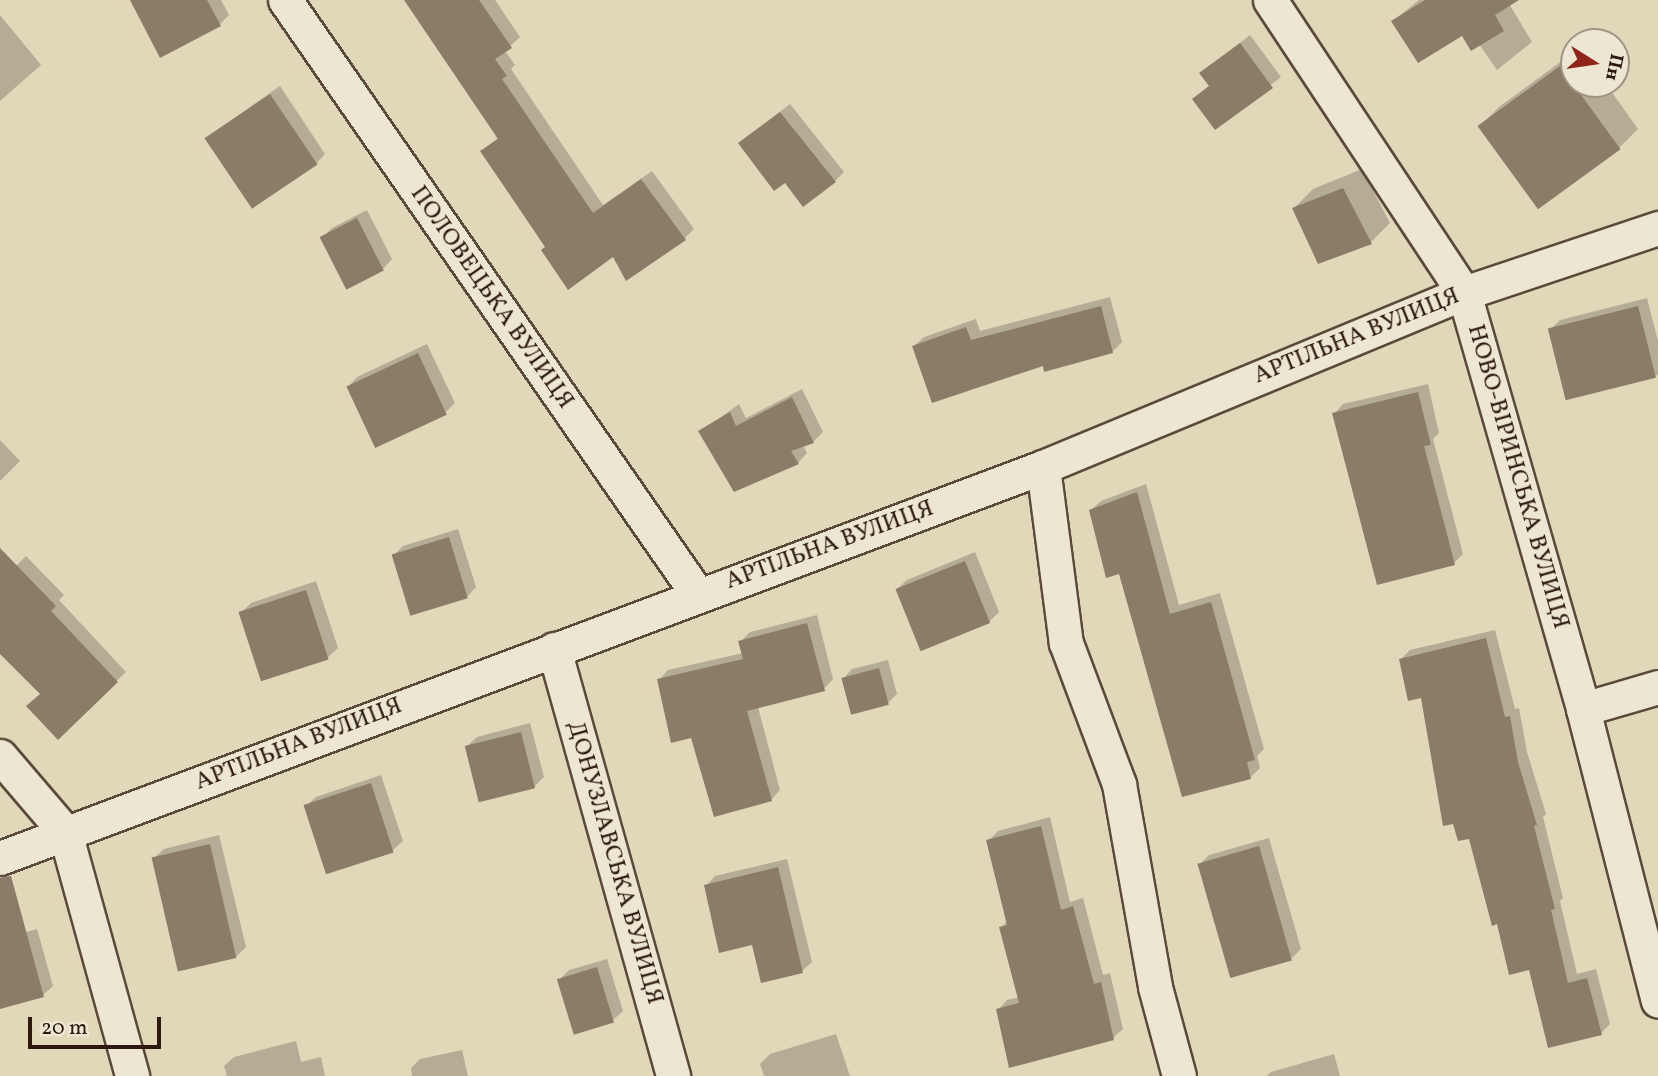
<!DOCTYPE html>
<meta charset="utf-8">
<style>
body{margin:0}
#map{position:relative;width:1658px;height:1076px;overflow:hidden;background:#e1d8ba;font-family:Vollkorn,serif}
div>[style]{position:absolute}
.shadow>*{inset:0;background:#0003}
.building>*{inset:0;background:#8b7c68;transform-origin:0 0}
.roads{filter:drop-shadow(2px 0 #5b493a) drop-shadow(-2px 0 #5b493a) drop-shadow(0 2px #5b493a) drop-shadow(0 -2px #5b493a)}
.street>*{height:33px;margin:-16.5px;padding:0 16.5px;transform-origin:16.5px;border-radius:16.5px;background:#ece6d2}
span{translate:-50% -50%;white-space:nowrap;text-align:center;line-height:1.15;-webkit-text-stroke:5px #ece6d2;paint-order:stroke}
.street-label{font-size:24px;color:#2e1910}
.north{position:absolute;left:1560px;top:28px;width:70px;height:70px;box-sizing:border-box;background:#ece6d2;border:2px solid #a09484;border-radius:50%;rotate:102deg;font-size:19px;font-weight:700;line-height:28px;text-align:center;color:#2e1910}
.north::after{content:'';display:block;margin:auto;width:24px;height:32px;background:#8f2418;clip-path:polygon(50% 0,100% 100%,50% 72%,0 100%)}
.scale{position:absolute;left:28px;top:1017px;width:133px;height:32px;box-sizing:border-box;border:4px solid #2e1910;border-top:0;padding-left:9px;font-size:21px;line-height:24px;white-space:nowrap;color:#2e1910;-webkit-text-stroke:5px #ece6d2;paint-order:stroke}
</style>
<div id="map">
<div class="shadow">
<div style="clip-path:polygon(146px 0,221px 0,229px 15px,219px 25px)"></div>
<div style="clip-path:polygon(406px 0,495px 0,520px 37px,505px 51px,515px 65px,511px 69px,603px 205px,652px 171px,694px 229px,685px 238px,613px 254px,547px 247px,482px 151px,499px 137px)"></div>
<div style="clip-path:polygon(1419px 0,1507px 0,1532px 42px,1497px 70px,1479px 44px,1462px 33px,1393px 21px)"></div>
<div style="clip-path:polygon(0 15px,41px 65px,0 101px)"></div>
<div style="clip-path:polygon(1250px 35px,1281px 77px,1215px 128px,1194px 99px,1210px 85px,1201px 73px)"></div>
<div style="clip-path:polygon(1574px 52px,1574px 84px,1606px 84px,1638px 129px,1619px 148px,1480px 126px,1499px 107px)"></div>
<div style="clip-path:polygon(280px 86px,325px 154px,316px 164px,206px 138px)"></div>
<div style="clip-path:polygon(790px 104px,844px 172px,835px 181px,786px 180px,740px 143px)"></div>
<div style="clip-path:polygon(1362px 169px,1390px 223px,1371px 242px,1319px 262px,1294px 208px,1313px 189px)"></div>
<div style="clip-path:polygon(367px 210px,392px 259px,383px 269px,323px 237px,332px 228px)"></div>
<div style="clip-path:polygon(1110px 297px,1122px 342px,1112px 352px,1044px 364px,914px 346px,924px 337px,976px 319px,980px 331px)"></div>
<div style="clip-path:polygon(1647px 298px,1658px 341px,1658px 374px,1655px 377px,1550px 330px,1560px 320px)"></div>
<div style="clip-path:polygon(427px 344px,455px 403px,446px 412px,348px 387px,357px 377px)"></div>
<div style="clip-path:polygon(1428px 384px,1439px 433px,1433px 439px,1463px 554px,1454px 563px,1334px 414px,1343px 404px)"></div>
<div style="clip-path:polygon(802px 389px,823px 432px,813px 442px,803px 445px,807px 453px,798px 463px,700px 432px,739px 404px,746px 418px)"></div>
<div style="clip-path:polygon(0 440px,20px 461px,0 481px)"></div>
<div style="clip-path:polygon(1146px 484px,1179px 605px,1220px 593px,1264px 749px,1257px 756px,1260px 768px,1250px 778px,1121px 572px,1091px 510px,1101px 501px)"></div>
<div style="clip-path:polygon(458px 529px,476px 587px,467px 597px,394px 555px,403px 546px)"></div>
<div style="clip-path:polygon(975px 552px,999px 612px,989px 622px,897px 589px,907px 580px)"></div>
<div style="clip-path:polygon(26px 556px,64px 595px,59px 600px,126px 672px,58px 737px,42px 693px,0 651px,0 582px)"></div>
<div style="clip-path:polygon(316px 581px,338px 648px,328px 657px,264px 679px,241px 613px,251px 603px)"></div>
<div style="clip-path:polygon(817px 615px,833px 679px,824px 689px,758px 707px,780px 790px,771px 800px,693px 736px,659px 680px,668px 670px,743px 653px,740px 642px,750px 632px)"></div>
<div style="clip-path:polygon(1495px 630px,1515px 709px,1519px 708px,1527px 752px,1546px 814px,1543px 817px,1563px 898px,1560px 901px,1577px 974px,1596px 969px,1610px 1024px,1601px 1033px,1530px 968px,1499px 922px,1422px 696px,1400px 660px,1410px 650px)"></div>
<div style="clip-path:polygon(888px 660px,897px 694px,888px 703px,843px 679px,852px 669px)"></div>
<div style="clip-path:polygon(530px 723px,544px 777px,534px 787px,467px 746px,477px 737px)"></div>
<div style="clip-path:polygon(381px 775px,403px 841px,393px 850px,306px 806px,316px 797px)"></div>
<div style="clip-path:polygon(1050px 817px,1070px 902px,1083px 898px,1103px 975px,1110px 973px,1123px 1029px,1113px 1038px,998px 1010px,1007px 1000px,1020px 997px,1001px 928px,1008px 920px,988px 841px,998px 831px)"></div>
<div style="clip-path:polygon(219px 835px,246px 947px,236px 957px,154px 858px,164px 849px)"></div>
<div style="clip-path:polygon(1269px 838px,1301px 949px,1291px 959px,1199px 865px,1209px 855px)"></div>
<div style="clip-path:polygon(787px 859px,812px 962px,802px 971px,753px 943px,706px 886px,715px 876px)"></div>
<div style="clip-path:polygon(37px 929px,53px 986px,43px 995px,0 1007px,0 939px)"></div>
<div style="clip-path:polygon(607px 959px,623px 1011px,613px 1020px,575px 1032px,559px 980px,569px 970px)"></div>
<div style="clip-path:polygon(836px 1034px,850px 1076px,764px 1076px,760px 1064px,770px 1054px)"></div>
<div style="clip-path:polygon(296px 1041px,301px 1062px,321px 1057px,325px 1076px,227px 1076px,224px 1066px,234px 1057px)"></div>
<div style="clip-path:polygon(462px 1050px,468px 1076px,412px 1076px,411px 1068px,420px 1059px)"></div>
<div style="clip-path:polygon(1334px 1054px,1340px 1076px,1267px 1076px,1271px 1072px)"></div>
</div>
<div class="building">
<div style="clip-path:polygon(130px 0,207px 0,221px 26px,160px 58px)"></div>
<div style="clip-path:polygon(404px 0,479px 0,512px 48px,495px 59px,507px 76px,502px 79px,593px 213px,641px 179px,686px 240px,626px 281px,613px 257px,568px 290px,541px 250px,545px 247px,480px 151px,498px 139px)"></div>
<div style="clip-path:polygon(1425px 0,1519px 0,1495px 15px,1504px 31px,1471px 51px,1462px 36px,1418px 63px,1391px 21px)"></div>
<div style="clip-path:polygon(1240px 43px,1273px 88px,1215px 130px,1192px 99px,1209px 86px,1199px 73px)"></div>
<div style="left:1560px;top:66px;width:103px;height:102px;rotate:54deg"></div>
<div style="left:270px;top:94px;width:85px;height:79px;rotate:56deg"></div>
<div style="clip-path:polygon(780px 112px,836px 182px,803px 207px,785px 183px,774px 191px,738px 143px)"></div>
<div style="clip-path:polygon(1343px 188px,1372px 244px,1318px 264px,1292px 208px)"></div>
<div style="left:357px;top:218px;width:59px;height:42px;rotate:63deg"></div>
<div style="clip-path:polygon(1101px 306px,1113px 353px,1044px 372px,1043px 366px,932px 403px,912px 346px,966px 327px,971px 340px)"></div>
<div style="left:1638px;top:306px;width:74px;height:93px;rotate:76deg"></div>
<div style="left:418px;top:353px;width:68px;height:79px;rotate:65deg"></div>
<div style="clip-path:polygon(1418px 392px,1431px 445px,1424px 446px,1455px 565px,1377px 585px,1332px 413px)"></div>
<div style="clip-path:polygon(792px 397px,814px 443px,791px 451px,799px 464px,734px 492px,698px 431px,730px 412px,736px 426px)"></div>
<div style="clip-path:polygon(1137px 492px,1170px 614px,1211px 602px,1255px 760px,1247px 762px,1251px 779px,1182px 797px,1119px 574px,1106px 578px,1089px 510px)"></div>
<div style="left:449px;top:537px;width:64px;height:60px;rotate:73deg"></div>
<div style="clip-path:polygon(0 548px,56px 606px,51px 611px,118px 682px,58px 740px,26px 706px,40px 694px,0 654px)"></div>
<div style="left:965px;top:561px;width:67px;height:75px;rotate:68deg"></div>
<div style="left:306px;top:590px;width:73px;height:71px;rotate:72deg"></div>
<div style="clip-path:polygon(807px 623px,825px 691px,747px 711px,772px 801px,714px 817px,691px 738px,671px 743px,657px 679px,743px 659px,738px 641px)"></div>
<div style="clip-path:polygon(1486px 638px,1505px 717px,1510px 716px,1518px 762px,1537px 825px,1534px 826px,1555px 909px,1551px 910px,1568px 983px,1587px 978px,1602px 1035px,1548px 1048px,1529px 970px,1509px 975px,1497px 924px,1492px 926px,1469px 839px,1458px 841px,1453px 824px,1443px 826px,1421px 698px,1408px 701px,1399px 659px)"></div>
<div style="left:879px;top:668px;width:38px;height:39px;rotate:75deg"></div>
<div style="left:521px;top:732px;width:58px;height:58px;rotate:76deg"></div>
<div style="left:371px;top:783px;width:73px;height:71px;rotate:72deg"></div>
<div style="clip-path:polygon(1041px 826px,1061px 910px,1073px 906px,1094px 984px,1101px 982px,1114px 1040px,1009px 1068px,996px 1009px,1019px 1003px,999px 927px,1007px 925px,986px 840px)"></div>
<div style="left:210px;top:844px;width:117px;height:60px;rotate:77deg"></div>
<div style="left:1259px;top:846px;width:119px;height:64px;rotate:74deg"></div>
<div style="clip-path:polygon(778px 867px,803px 973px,761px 983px,752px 945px,719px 953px,704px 885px)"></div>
<div style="clip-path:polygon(11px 876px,44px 997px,0 1009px,0 878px)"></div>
<div style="left:597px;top:967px;width:58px;height:42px;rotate:73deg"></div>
</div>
<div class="roads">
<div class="street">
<div style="left:285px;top:0;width:724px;rotate:55.23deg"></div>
<div style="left:1270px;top:0;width:351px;rotate:56.5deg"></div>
<div style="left:1464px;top:293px;width:433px;rotate:74deg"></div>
<div style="left:1583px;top:709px;width:301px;rotate:75.6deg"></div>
<div style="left:1043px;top:467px;width:177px;rotate:82.6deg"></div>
<div style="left:1066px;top:643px;width:151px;rotate:69.4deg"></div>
<div style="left:1119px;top:784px;width:206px;rotate:79.9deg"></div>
<div style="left:1155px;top:987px;width:92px;rotate:74.9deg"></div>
<div style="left:554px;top:649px;width:443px;rotate:74.4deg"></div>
<div style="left:1583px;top:709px;width:78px;rotate:-16.3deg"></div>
<div style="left:0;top:756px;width:100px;rotate:49.5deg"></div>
<div style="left:65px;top:832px;width:253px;rotate:74.6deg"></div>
<div style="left:0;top:858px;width:1114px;rotate:-20.55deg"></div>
<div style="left:1043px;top:467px;width:456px;rotate:-22.5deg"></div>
<div style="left:1464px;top:293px;width:205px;rotate:-18.5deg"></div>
</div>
</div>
<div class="street-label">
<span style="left:491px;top:298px;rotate:55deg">ПОЛОВЕЦЬКА ВУЛИЦЯ</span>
<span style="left:1357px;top:337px;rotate:-22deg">АРТІЛЬНА ВУЛИЦЯ</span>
<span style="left:1517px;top:477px;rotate:74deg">НОВО-ВІРИНСЬКА ВУЛИЦЯ</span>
<span style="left:830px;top:546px;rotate:-20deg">АРТІЛЬНА ВУЛИЦЯ</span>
<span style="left:299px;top:745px;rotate:-21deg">АРТІЛЬНА ВУЛИЦЯ</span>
<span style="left:614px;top:863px;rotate:74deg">ДОНУЗЛАВСЬКА ВУЛИЦЯ</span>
</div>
<div class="north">Пн</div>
<div class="scale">20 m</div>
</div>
